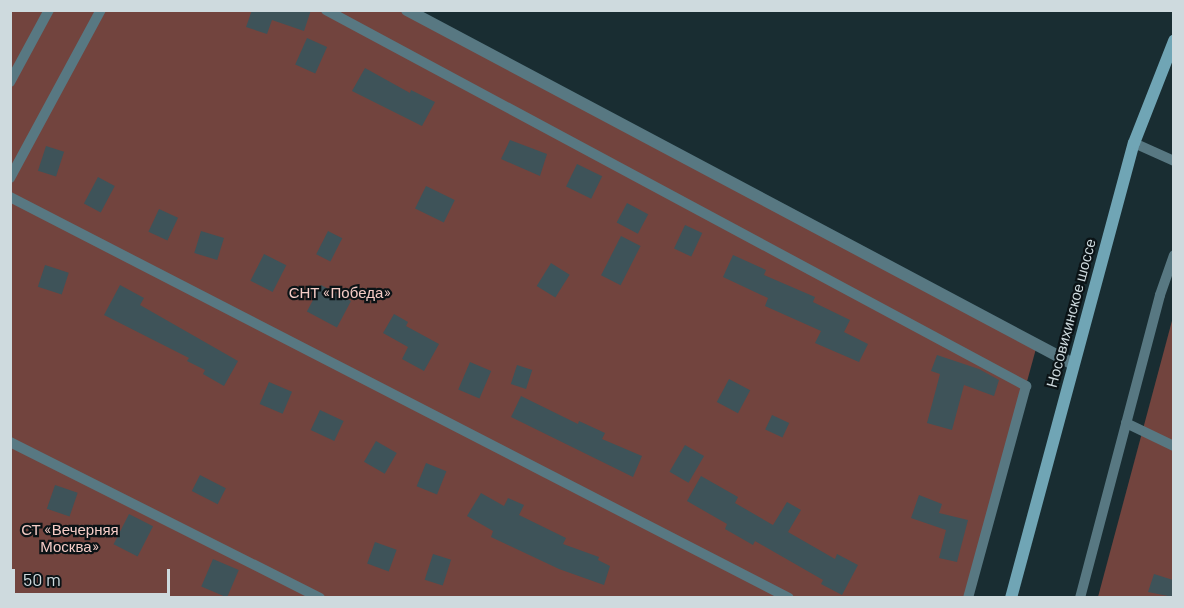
<!DOCTYPE html>
<meta charset="utf-8">
<style>
body{margin:0}
#map{position:relative;width:1184px;height:608px;overflow:hidden;background:#192d32;font-family:Barlow,sans-serif}
div>[style]{position:absolute}
.green>*{inset:0;background:#72443e}
.building>*{inset:0;background:#3e5359;transform-origin:0 0}
.service>*{height:10px;margin:-5px;padding:0 5px;transform-origin:5px;border-radius:5px;background:#587882}
.minor>*{height:12px;margin:-6px;padding:0 6px;transform-origin:6px;border-radius:6px;background:#587882}
.secondary>*{height:12px;margin:-6px;padding:0 6px;transform-origin:6px;border-radius:6px;background:#70a5b5}
span{translate:-50% -50%;white-space:nowrap;text-align:center;line-height:1.15;-webkit-text-stroke:4.5px #0b1316;paint-order:stroke}
.park-label{font-size:15px;color:#f5ccc6}
.street-label{font-size:15px;color:#cedade}
.frame{position:absolute;inset:0;border:12px solid #cedade;pointer-events:none}
.scale{position:absolute;left:12px;top:569px;width:158px;height:27px;box-sizing:border-box;border:3px solid #cedade;border-top:0;padding-left:8px;font-size:18px;line-height:21px;white-space:nowrap;color:#cedade;-webkit-text-stroke:4px #0b1316;paint-order:stroke}
</style>
<div id="map">
<div class="green">
<div style="clip-path:polygon(10px 11px,407px 11px,1037px 345px,968px 597px,11px 597px)"></div>
<div style="clip-path:polygon(1173px 317px,1173px 597px,1098px 597px)"></div>
</div>
<div class="building">
<div style="clip-path:polygon(252px 10px,311px 10px,304px 31px,272px 20px,267px 34px,246px 27px)"></div>
<div style="left:307px;top:38px;width:22px;height:29px;rotate:24deg"></div>
<div style="clip-path:polygon(365px 68px,410px 93px,411px 90px,435px 102px,422px 126px,352px 91px)"></div>
<div style="clip-path:polygon(510px 140px,547px 154px,540px 176px,501px 159px)"></div>
<div style="left:46px;top:146px;width:19px;height:26px;rotate:18deg"></div>
<div style="left:577px;top:164px;width:28px;height:25px;rotate:26deg"></div>
<div style="left:98px;top:177px;width:19px;height:30px;rotate:28deg"></div>
<div style="left:426px;top:186px;width:32px;height:25px;rotate:26deg"></div>
<div style="left:627px;top:203px;width:24px;height:22px;rotate:28deg"></div>
<div style="left:159px;top:209px;width:21px;height:25px;rotate:25deg"></div>
<div style="left:685px;top:225px;width:19px;height:26px;rotate:25deg"></div>
<div style="left:201px;top:231px;width:24px;height:23px;rotate:17deg"></div>
<div style="left:328px;top:231px;width:16px;height:26px;rotate:27deg"></div>
<div style="left:621px;top:236px;width:22px;height:44px;rotate:27deg"></div>
<div style="left:264px;top:254px;width:25px;height:30px;rotate:27deg"></div>
<div style="clip-path:polygon(733px 255px,766px 270px,764px 275px,815px 297px,813px 302px,850px 320px,844px 332px,868px 344px,859px 362px,815px 343px,821px 331px,765px 306px,768px 298px,723px 277px)"></div>
<div style="left:551px;top:263px;width:22px;height:27px;rotate:32deg"></div>
<div style="left:45px;top:265px;width:25px;height:23px;rotate:18deg"></div>
<div style="clip-path:polygon(120px 285px,144px 298px,140px 305px,238px 361px,224px 386px,203px 374px,205px 370px,187px 361px,189px 358px,104px 315px)"></div>
<div style="left:321px;top:285px;width:34px;height:30px;rotate:28deg"></div>
<div style="clip-path:polygon(394px 314px,408px 322px,406px 326px,439px 344px,424px 371px,402px 359px,408px 347px,383px 333px)"></div>
<div style="clip-path:polygon(937px 355px,979px 369px,999px 380px,994px 396px,964px 385px,952px 430px,927px 423px,940px 374px,931px 371px)"></div>
<div style="left:470px;top:362px;width:23px;height:30px;rotate:23deg"></div>
<div style="left:517px;top:365px;width:16px;height:20px;rotate:18deg"></div>
<div style="left:729px;top:379px;width:24px;height:26px;rotate:28deg"></div>
<div style="left:269px;top:382px;width:25px;height:24px;rotate:23deg"></div>
<div style="clip-path:polygon(521px 396px,578px 424px,579px 421px,605px 433px,602px 439px,642px 456px,633px 477px,511px 417px)"></div>
<div style="left:320px;top:410px;width:26px;height:22px;rotate:25deg"></div>
<div style="left:772px;top:415px;width:19px;height:16px;rotate:25deg"></div>
<div style="left:376px;top:441px;width:24px;height:24px;rotate:30deg"></div>
<div style="left:685px;top:445px;width:22px;height:31px;rotate:30deg"></div>
<div style="left:426px;top:463px;width:22px;height:25px;rotate:22deg"></div>
<div style="left:200px;top:475px;width:29px;height:18px;rotate:27deg"></div>
<div style="clip-path:polygon(701px 476px,738px 497px,735px 503px,773px 525px,787px 502px,801px 510px,788px 532px,835px 559px,837px 554px,858px 565px,842px 595px,821px 584px,823px 580px,755px 541px,753px 545px,725px 529px,727px 524px,687px 501px)"></div>
<div style="left:55px;top:485px;width:24px;height:25px;rotate:19deg"></div>
<div style="clip-path:polygon(481px 493px,504px 506px,508px 498px,524px 505px,519px 515px,566px 538px,563px 544px,599px 557px,598px 560px,610px 566px,604px 585px,559px 569px,491px 537px,493px 531px,467px 516px)"></div>
<div style="clip-path:polygon(919px 495px,942px 504px,939px 513px,968px 520px,957px 562px,939px 558px,946px 530px,911px 518px)"></div>
<div style="left:129px;top:514px;width:27px;height:34px;rotate:27deg"></div>
<div style="left:375px;top:542px;width:23px;height:23px;rotate:20deg"></div>
<div style="left:433px;top:554px;width:19px;height:27px;rotate:18deg"></div>
<div style="left:213px;top:559px;width:28px;height:30px;rotate:23deg"></div>
<div style="clip-path:polygon(1154px 574px,1173px 580px,1173px 597px,1148px 592px)"></div>
</div>
<div class="service">
<div style="left:326px;top:10px;width:795px;rotate:28.24deg"></div>
<div style="left:1026px;top:386px;width:220px;rotate:105.3deg"></div>
<div style="left:10px;top:82px;width:82px;rotate:-61.6deg"></div>
<div style="left:1134px;top:143px;width:44px;rotate:24.2deg"></div>
<div style="left:10px;top:178px;width:191px;rotate:-61.6deg"></div>
<div style="left:10px;top:197px;width:876px;rotate:27.24deg"></div>
<div style="left:1126px;top:423px;width:53px;rotate:25.6deg"></div>
<div style="left:10px;top:442px;width:347px;rotate:26.7deg"></div>
<div style="left:1080px;top:598px;width:313px;rotate:-75.2deg"></div>
<div style="left:1160px;top:295px;width:42px;rotate:-70.7deg"></div>
</div>
<div class="minor">
<div style="left:407px;top:10px;width:754px;rotate:27.99deg"></div>
</div>
<div class="secondary">
<div style="left:1011px;top:598px;width:471px;rotate:-74.9deg"></div>
<div style="left:1134px;top:143px;width:110px;rotate:-68.6deg"></div>
</div>
<div class="park-label">
<span style="left:340px;top:293px">СНТ «Победа»</span>
<span style="left:70px;top:538px">СТ «Вечерняя<br>Москва»</span>
</div>
<div class="street-label">
<span style="left:1071px;top:313px;rotate:-75deg">Носовихинское шоссе</span>
</div>
<div class="frame"></div>
<div class="scale">50 m</div>
</div>
